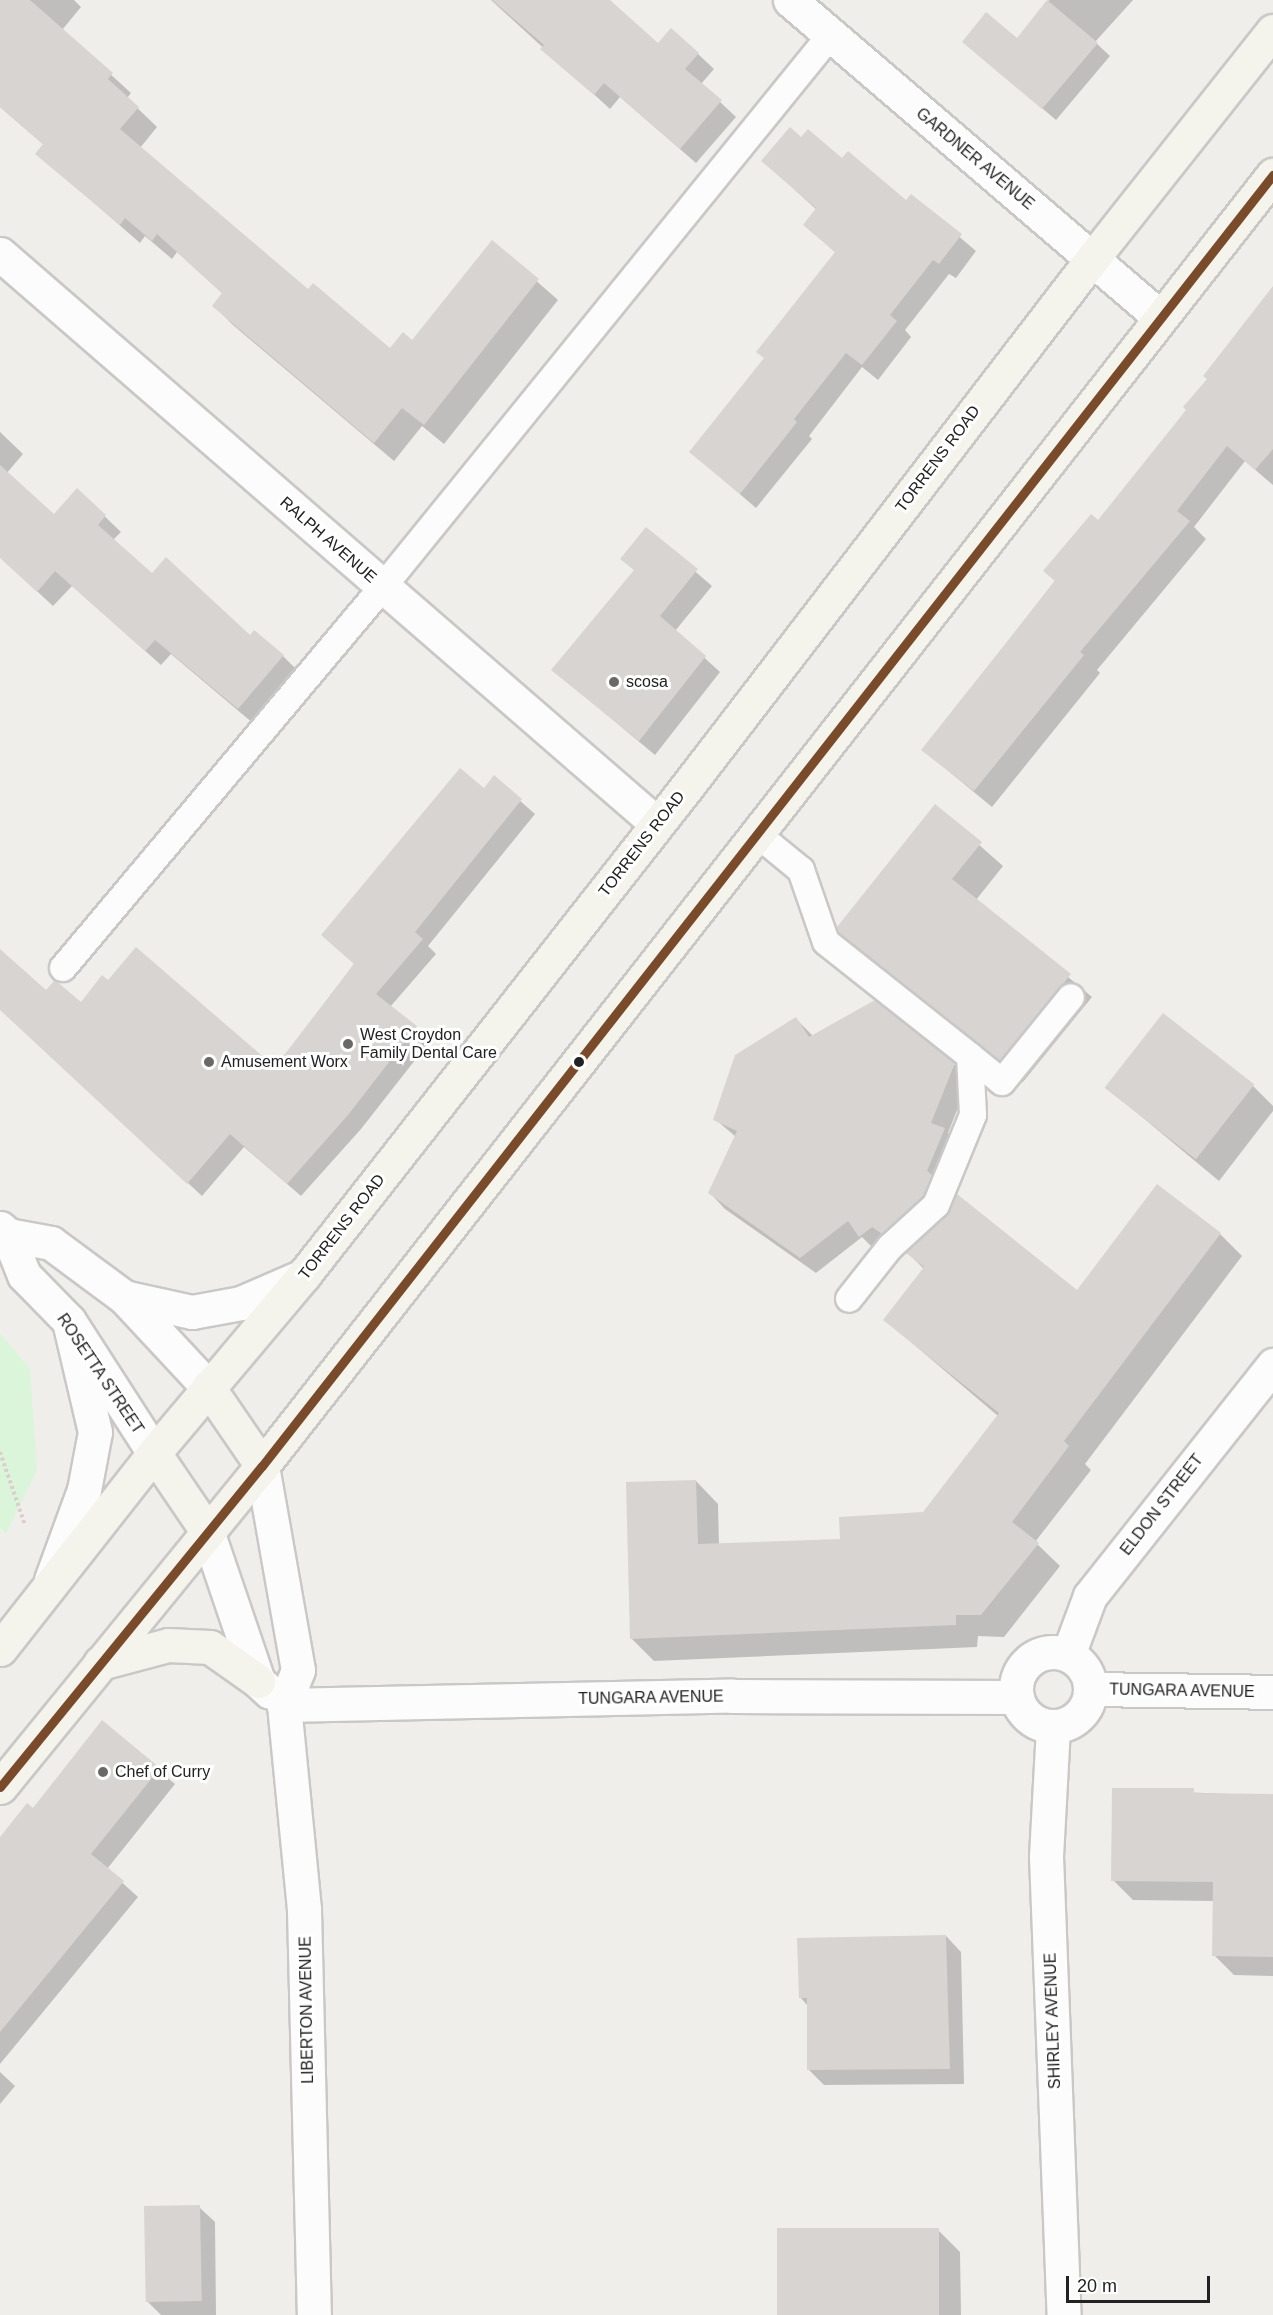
<!DOCTYPE html>
<style>
body{margin:0}
#map{position:relative;width:1273px;height:2315px;overflow:hidden;background:#f0eeeb;font-family:Arial,sans-serif}
div>[style]{position:absolute}
.park>*{inset:0;background:#daf5da}
.shadow>*{inset:0;background:#0003}
.building>*{inset:0;background:#d7d4d2;transform-origin:0 0}
.path>*{height:4px;margin-top:-2px;transform-origin:0;background:repeating-linear-gradient(90deg,#dccecd 0 3px,transparent 0 6px)}
.roads{filter:drop-shadow(2px 0 #c9c8c7) drop-shadow(-2px 0 #c9c8c7) drop-shadow(0 2px #c9c8c7) drop-shadow(0 -2px #c9c8c7)}
.service>*{height:26px;margin:-13px;padding:0 13px;transform-origin:13px;border-radius:13px;background:#fdfcfc}
.minor>*{height:33px;margin:-16.5px;padding:0 16.5px;transform-origin:16.5px;border-radius:16.5px;background:#fdfcfc}
.minor>.ring{margin:-16.5px;padding:0;box-sizing:content-box;background:none;border:33px solid #fdfcfc;border-radius:50%}
.tertiary>*{height:33px;margin:-16.5px;padding:0 16.5px;transform-origin:16.5px;border-radius:16.5px;background:#fdfcfc}
.secondary>*{height:33px;margin:-16.5px;padding:0 16.5px;transform-origin:16.5px;border-radius:16.5px;background:#f4f4ed}
.bus-1>*{height:9px;margin:-4.5px;padding:0 4.5px;transform-origin:4.5px;border-radius:4.5px;background:#7a4b2a}
.dots>*{width:16px;height:16px;translate:-50% -50%;box-sizing:border-box;border:3px solid #fff;border-radius:50%}
span{translate:-50% -50%;white-space:nowrap;text-align:center;line-height:1.15;-webkit-text-stroke:6px #fff;paint-order:stroke}
.street-label{font-size:16px;color:#222}
.poi-label{font-size:16px;color:#222}
.left{translate:0 -50%;text-align:left}
.scale{position:absolute;left:1066px;top:2276px;width:144px;height:27px;box-sizing:border-box;border:3px solid #222;border-top:0;padding-left:8px;font-size:18px;line-height:21px;white-space:nowrap;color:#222;-webkit-text-stroke:4px #fff;paint-order:stroke}
</style>
<div id="map">
<div class="park">
<div style="clip-path:polygon(0 1333px,30px 1369px,37px 1470px,6px 1534px,0 1528px)"></div>
</div>
<div class="shadow">
<div style="clip-path:polygon(0 0,74px 0,81px 7px,62px 30px,131px 93px,127px 98px,157px 127px,140px 148px,309px 291px,391px 350px,413px 342px,492px 242px,558px 300px,444px 444px,422px 426px,394px 461px,233px 325px,214px 306px,223px 294px,177px 252px,172px 259px,145px 236px,140px 243px,37px 153px,44px 145px,0 107px)"></div>
<div style="clip-path:polygon(491px 0,608px 0,658px 45px,671px 30px,698px 54px,714px 69px,701px 84px,736px 117px,696px 163px,620px 97px,610px 109px)"></div>
<div style="clip-path:polygon(1049px 0,1133px 0,1095px 42px,1110px 56px,1056px 120px,964px 42px,1017px 40px)"></div>
<div style="clip-path:polygon(802px 139px,906px 202px,911px 196px,976px 251px,956px 278px,949px 274px,905px 330px,911px 337px,878px 380px,862px 367px,809px 436px,812px 439px,756px 508px,691px 452px,765px 359px,836px 253px,805px 225px,817px 210px,763px 161px)"></div>
<div style="clip-path:polygon(1273px 301px,1273px 485px,1245px 461px,1194px 527px,1206px 539px,1097px 670px,1100px 673px,992px 807px,923px 750px)"></div>
<div style="clip-path:polygon(0 432px,23px 454px,0 481px)"></div>
<div style="clip-path:polygon(77px 490px,121px 532px,113px 540px,152px 575px,283px 656px,298px 671px,254px 724px,171px 654px,161px 665px,72px 586px,53px 606px,0 557px,0 518px,54px 516px)"></div>
<div style="clip-path:polygon(646px 529px,712px 586px,675px 631px,720px 672px,655px 755px,553px 670px,635px 571px,622px 559px)"></div>
<div style="clip-path:polygon(494px 778px,535px 814px,428px 946px,436px 954px,390px 1007px,430px 1041px,361px 1129px,301px 1196px,244px 1147px,202px 1196px,0 1009px,0 951px,46px 992px,275px 1069px)"></div>
<div style="clip-path:polygon(935px 806px,1003px 866px,976px 900px,1092px 997px,1023px 1082px,863px 955px,840px 932px)"></div>
<div style="clip-path:polygon(796px 1019px,813px 1036px,954px 1064px,969px 1080px,948px 1133px,960px 1144px,942px 1187px,876px 1251px,862px 1237px,816px 1273px,725px 1209px,710px 1193px,736px 1137px,715px 1119px)"></div>
<div style="clip-path:polygon(1253px 1086px,1273px 1106px,1273px 1111px,1219px 1181px,1106px 1087px)"></div>
<div style="clip-path:polygon(1220px 1234px,1242px 1256px,1085px 1464px,1091px 1470px,1035px 1542px,1060px 1566px,1004px 1637px,978px 1636px,977px 1647px,654px 1661px,632px 1639px,696px 1481px,718px 1504px,719px 1545px,841px 1540px,924px 1513px,998px 1416px,885px 1320px,924px 1269px,908px 1253px,1078px 1292px)"></div>
<div style="clip-path:polygon(102px 1723px,175px 1784px,107px 1869px,138px 1897px,0 2064px,0 1840px,33px 1810px)"></div>
<div style="clip-path:polygon(1114px 1789px,1273px 1796px,1273px 1976px,1234px 1975px,1214px 1955px,1214px 1901px,1133px 1900px,1113px 1880px)"></div>
<div style="clip-path:polygon(946px 1936px,961px 1952px,964px 2084px,824px 2085px,809px 2070px,808px 2006px,800px 1997px)"></div>
<div style="clip-path:polygon(0 2072px,15px 2086px,0 2104px)"></div>
<div style="clip-path:polygon(199px 2207px,215px 2222px,216px 2315px,161px 2315px,147px 2301px)"></div>
<div style="clip-path:polygon(938px 2230px,960px 2252px,961px 2315px,779px 2315px)"></div>
</div>
<div class="building">
<div style="clip-path:polygon(0 0,30px 0,113px 73px,108px 79px,139px 107px,120px 129px,308px 289px,313px 283px,390px 348px,403px 332px,412px 340px,492px 240px,539px 279px,424px 425px,402px 408px,374px 443px,212px 306px,222px 293px,157px 234px,152px 241px,125px 218px,120px 225px,35px 154px,43px 144px,0 107px)"></div>
<div style="clip-path:polygon(492px 0,610px 0,658px 43px,671px 28px,699px 53px,685px 69px,722px 100px,680px 149px,604px 83px,594px 95px,540px 49px,544px 45px)"></div>
<div style="clip-path:polygon(1047px 0,1098px 43px,1042px 109px,962px 42px,986px 12px,1017px 38px)"></div>
<div style="clip-path:polygon(790px 127px,801px 137px,808px 129px,842px 158px,848px 151px,906px 200px,911px 194px,962px 234px,939px 264px,933px 260px,890px 315px,897px 321px,862px 365px,846px 353px,794px 419px,797px 422px,740px 494px,689px 452px,764px 358px,756px 352px,835px 252px,803px 225px,816px 208px,761px 161px)"></div>
<div style="clip-path:polygon(1273px 286px,1273px 449px,1255px 470px,1227px 446px,1177px 511px,1190px 521px,1080px 652px,1084px 655px,974px 791px,921px 750px,1055px 581px,1043px 571px,1091px 514px,1098px 520px,1186px 410px,1183px 407px,1207px 379px,1203px 376px)"></div>
<div style="clip-path:polygon(0 465px,54px 514px,77px 488px,106px 515px,98px 525px,152px 573px,166px 557px,250px 635px,254px 630px,284px 655px,238px 709px,155px 640px,145px 651px,55px 571px,37px 592px,0 558px)"></div>
<div style="clip-path:polygon(646px 527px,698px 569px,660px 616px,706px 656px,639px 741px,551px 670px,634px 570px,620px 559px)"></div>
<div style="clip-path:polygon(460px 768px,484px 788px,494px 775px,522px 799px,415px 932px,423px 939px,376px 994px,417px 1026px,348px 1115px,287px 1184px,230px 1134px,187px 1184px,0 1010px,0 949px,46px 990px,55px 980px,81px 1002px,102px 975px,108px 980px,136px 947px,275px 1067px,354px 964px,321px 935px)"></div>
<div style="clip-path:polygon(935px 804px,982px 842px,952px 879px,1071px 974px,1000px 1061px,839px 933px,837px 927px)"></div>
<div style="clip-path:polygon(875px 1000px,955px 1063px,931px 1123px,945px 1128px,927px 1171px,932px 1175px,923px 1196px,882px 1234px,872px 1227px,859px 1237px,848px 1221px,800px 1258px,708px 1193px,737px 1131px,713px 1120px,735px 1055px,796px 1017px,809px 1037px)"></div>
<div style="left:1163px;top:1013px;width:116px;height:95px;rotate:38deg"></div>
<div style="clip-path:polygon(1157px 1184px,1221px 1233px,1064px 1441px,1069px 1446px,1012px 1522px,1039px 1543px,981px 1615px,956px 1615px,956px 1625px,630px 1639px,626px 1482px,696px 1480px,698px 1544px,840px 1539px,839px 1517px,923px 1512px,999px 1413px,883px 1320px,924px 1267px,906px 1253px,946px 1216px,957px 1194px,1077px 1290px)"></div>
<div style="clip-path:polygon(102px 1720px,160px 1768px,91px 1854px,124px 1881px,0 2032px,0 1837px,27px 1803px,33px 1808px)"></div>
<div style="clip-path:polygon(1112px 1788px,1194px 1788px,1194px 1793px,1273px 1794px,1273px 1957px,1212px 1956px,1213px 1882px,1111px 1881px)"></div>
<div style="clip-path:polygon(946px 1935px,950px 2069px,807px 2070px,807px 1998px,799px 1998px,797px 1938px)"></div>
<div style="left:200px;top:2205px;width:96px;height:56px;rotate:89deg"></div>
<div style="left:939px;top:2228px;width:87px;height:162px;rotate:90deg"></div>
</div>
<div class="path">
<div style="left:0;top:1452px;width:77px;rotate:71.1deg"></div>
</div>
<div class="roads">
<div class="service">
<div style="left:757px;top:834px;width:57px;rotate:39.3deg"></div>
<div style="left:801px;top:870px;width:76px;rotate:70.9deg"></div>
<div style="left:826px;top:942px;width:184px;rotate:38.4deg"></div>
<div style="left:970px;top:1056px;width:59px;rotate:87.1deg"></div>
<div style="left:973px;top:1115px;width:97px;rotate:112.3deg"></div>
<div style="left:936px;top:1205px;width:62px;rotate:137.6deg"></div>
<div style="left:890px;top:1247px;width:66px;rotate:128.3deg"></div>
<div style="left:63px;top:968px;width:496px;rotate:-50deg"></div>
<div style="left:382px;top:588px;width:711px;rotate:-50.94deg"></div>
<div style="left:970px;top:1056px;width:41px;rotate:39.1deg"></div>
<div style="left:1002px;top:1082px;width:109px;rotate:-50.9deg"></div>
</div>
<div class="minor">
<div style="left:790px;top:0;width:487px;rotate:40.6deg"></div>
<div style="left:0;top:254px;width:870px;rotate:40.94deg"></div>
<div style="left:262px;top:1466px;width:207px;rotate:80deg"></div>
<div style="left:298px;top:1670px;width:38px;rotate:112deg"></div>
<div style="left:284px;top:1705px;width:206px;rotate:84.4deg"></div>
<div style="left:304px;top:1910px;width:405px;rotate:88.6deg"></div>
<div style="left:207px;top:1531px;width:158px;rotate:71.2deg"></div>
<div style="left:258px;top:1681px;width:16px;rotate:43deg"></div>
<div class="ring" style="left:1016px;top:1652px;width:41px;height:41px"></div>
<div style="left:1068px;top:1655px;width:63px;rotate:-69.6deg"></div>
<div style="left:1090px;top:1596px;width:295px;rotate:-51.6deg"></div>
<div style="left:1090px;top:1689px;width:183px;rotate:0.9deg"></div>
<div style="left:284px;top:1705px;width:448px;rotate:-1.2deg"></div>
<div style="left:732px;top:1696px;width:285px;rotate:0.2deg"></div>
<div style="left:1053px;top:1727px;width:129px;rotate:93.1deg"></div>
<div style="left:1046px;top:1856px;width:459px;rotate:87.8deg"></div>
</div>
<div class="tertiary">
<div style="left:0;top:1228px;width:11px;rotate:41deg"></div>
<div style="left:8px;top:1235px;width:43px;rotate:68.2deg"></div>
<div style="left:24px;top:1275px;width:64px;rotate:45.6deg"></div>
<div style="left:69px;top:1321px;width:157px;rotate:57.2deg"></div>
<div style="left:8px;top:1235px;width:44px;rotate:10.5deg"></div>
<div style="left:51px;top:1243px;width:91px;rotate:36.5deg"></div>
<div style="left:124px;top:1297px;width:123px;rotate:47deg"></div>
<div style="left:124px;top:1297px;width:70px;rotate:12.4deg"></div>
<div style="left:192px;top:1312px;width:50px;rotate:-10.4deg"></div>
<div style="left:241px;top:1303px;width:68px;rotate:-23.5deg"></div>
<div style="left:51px;top:1580px;width:96px;rotate:-69.9deg"></div>
<div style="left:84px;top:1490px;width:59px;rotate:-79.3deg"></div>
<div style="left:95px;top:1432px;width:114px;rotate:-103.2deg"></div>
</div>
<div class="secondary">
<div style="left:208px;top:1387px;width:96px;rotate:55.6deg"></div>
<div style="left:154px;top:1453px;width:94px;rotate:55.8deg"></div>
<div style="left:0;top:1649px;width:249px;rotate:-51.8deg"></div>
<div style="left:154px;top:1453px;width:231px;rotate:-49.9deg"></div>
<div style="left:303px;top:1276px;width:625px;rotate:-51.88deg"></div>
<div style="left:689px;top:784px;width:662px;rotate:-52.49deg"></div>
<div style="left:1092px;top:259px;width:291px;rotate:-51.6deg"></div>
<div style="left:100px;top:1663px;width:70px;rotate:-14.8deg"></div>
<div style="left:168px;top:1645px;width:42px;rotate:2.7deg"></div>
<div style="left:210px;top:1647px;width:59px;rotate:35.3deg"></div>
<div style="left:0;top:1787px;width:414px;rotate:-50.8deg"></div>
<div style="left:262px;top:1466px;width:1640px;rotate:-51.94deg"></div>
</div>
</div>
<div class="bus-1">
<div style="left:0;top:1787px;width:414px;rotate:-50.8deg"></div>
<div style="left:262px;top:1466px;width:1640px;rotate:-51.94deg"></div>
</div>
<div class="dots">
<div style="left:614px;top:682px;background:#6a6968"></div>
<div style="left:348px;top:1044px;background:#6a6968"></div>
<div style="left:209px;top:1062px;background:#6a6968"></div>
<div style="left:579px;top:1062px;background:#222"></div>
<div style="left:103px;top:1772px;background:#6a6968"></div>
</div>
<div class="street-label">
<span style="left:975px;top:159px;rotate:40deg">GARDNER AVENUE</span>
<span style="left:938px;top:459px;rotate:-53deg">TORRENS ROAD</span>
<span style="left:328px;top:540px;rotate:41deg">RALPH AVENUE</span>
<span style="left:642px;top:844px;rotate:-52deg">TORRENS ROAD</span>
<span style="left:342px;top:1227px;rotate:-52deg">TORRENS ROAD</span>
<span style="left:100px;top:1374px;rotate:56deg">ROSETTA STREET</span>
<span style="left:1162px;top:1505px;rotate:-52deg">ELDON STREET</span>
<span style="left:1182px;top:1691px;rotate:1deg">TUNGARA AVENUE</span>
<span style="left:651px;top:1698px;rotate:-1deg">TUNGARA AVENUE</span>
<span style="left:307px;top:2010px;rotate:-91deg">LIBERTON AVENUE</span>
<span style="left:1053px;top:2021px;rotate:-92deg">SHIRLEY AVENUE</span>
</div>
<div class="poi-label">
<span class="left" style="left:626px;top:682px">scosa</span>
<span class="left" style="left:360px;top:1044px">West Croydon<br>Family Dental Care</span>
<span class="left" style="left:221px;top:1062px">Amusement Worx</span>
<span class="left" style="left:115px;top:1772px">Chef of Curry</span>
</div>
<div class="scale">20 m</div>
</div>
